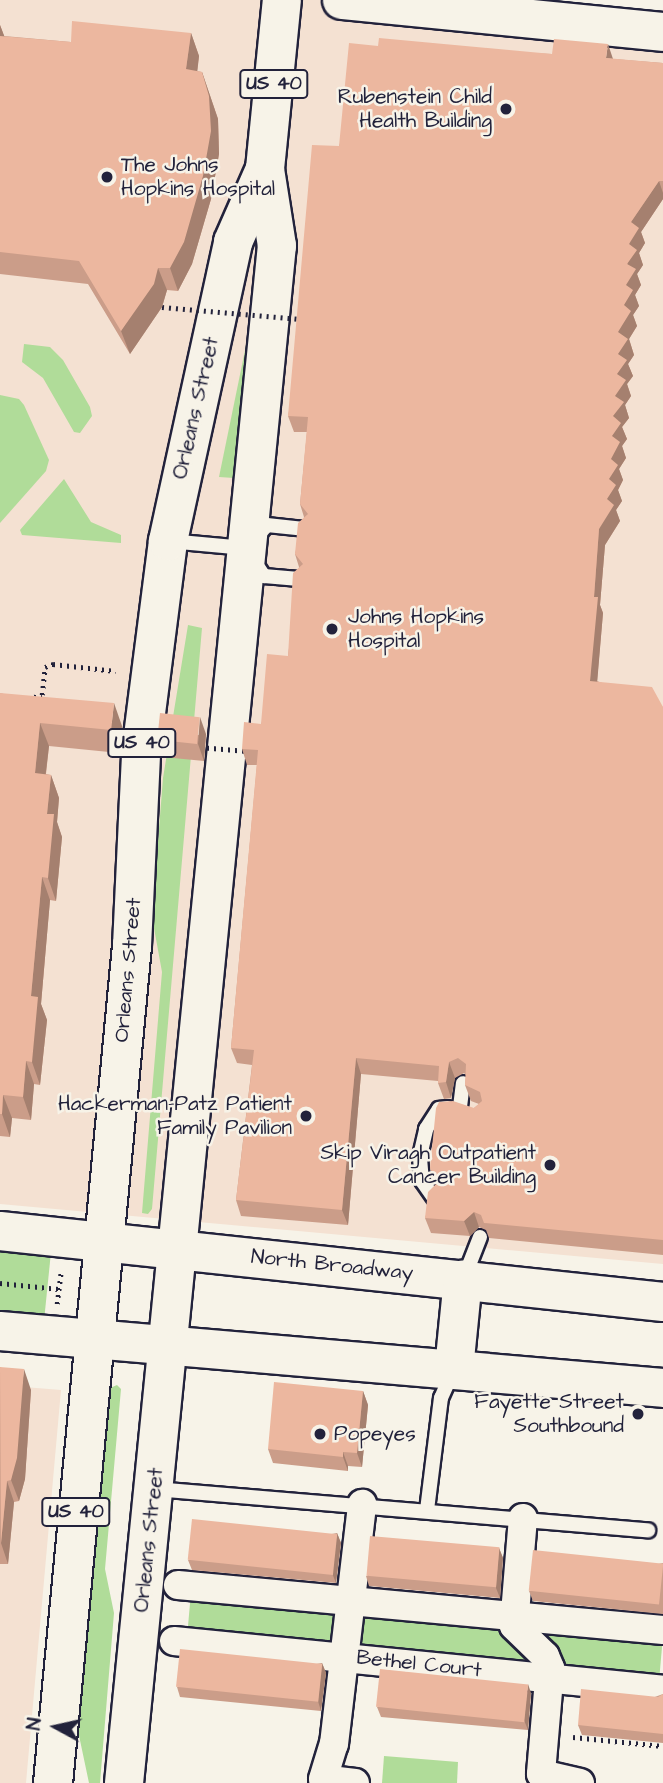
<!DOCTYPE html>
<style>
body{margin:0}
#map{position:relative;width:663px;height:1783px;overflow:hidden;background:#f7f3e8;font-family:"Architects Daughter",sans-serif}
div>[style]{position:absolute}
.built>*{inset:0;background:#f4e1d2}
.green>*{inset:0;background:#b0dc99;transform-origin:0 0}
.path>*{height:4.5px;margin-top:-2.25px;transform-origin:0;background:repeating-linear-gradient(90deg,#22223b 0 2px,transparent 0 7px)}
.roads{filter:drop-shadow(2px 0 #22223b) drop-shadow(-2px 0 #22223b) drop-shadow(0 2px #22223b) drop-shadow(0 -2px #22223b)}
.lane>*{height:14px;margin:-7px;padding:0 7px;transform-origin:7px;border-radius:7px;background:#f7f3e8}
.street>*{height:28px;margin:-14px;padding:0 14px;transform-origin:14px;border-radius:14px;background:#f7f3e8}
.secondary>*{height:38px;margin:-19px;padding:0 19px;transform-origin:19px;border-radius:19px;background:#f7f3e8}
.primary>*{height:38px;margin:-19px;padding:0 19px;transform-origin:19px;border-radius:19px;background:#f7f3e8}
.path-bridge>*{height:4.5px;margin-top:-2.25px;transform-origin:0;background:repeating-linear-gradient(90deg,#22223b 0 2px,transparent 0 7px)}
.wall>*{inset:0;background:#cb9d89}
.shaded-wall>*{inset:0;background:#a5806f}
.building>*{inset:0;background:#ecb79f;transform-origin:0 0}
.dots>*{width:19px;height:19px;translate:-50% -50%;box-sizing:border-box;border:4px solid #f7f3e8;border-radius:50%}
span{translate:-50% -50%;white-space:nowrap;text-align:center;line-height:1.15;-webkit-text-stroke:5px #f7f3e8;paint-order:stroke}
.shield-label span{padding:2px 5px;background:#f7f3e8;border:2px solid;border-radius:5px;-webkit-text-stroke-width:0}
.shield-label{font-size:19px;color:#22223b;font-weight:700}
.poi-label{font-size:21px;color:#22223b}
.right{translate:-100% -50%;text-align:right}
.left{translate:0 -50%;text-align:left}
.street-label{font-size:21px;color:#22223b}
.north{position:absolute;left:21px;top:1692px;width:70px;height:70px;-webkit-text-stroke:5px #f7f3e8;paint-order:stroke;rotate:278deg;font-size:19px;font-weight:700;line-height:28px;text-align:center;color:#22223b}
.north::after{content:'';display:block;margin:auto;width:24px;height:32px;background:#22223b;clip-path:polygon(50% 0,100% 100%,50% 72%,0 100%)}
</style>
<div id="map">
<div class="built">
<div style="clip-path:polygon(0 0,537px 0,663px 11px,663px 1264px,0 1204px)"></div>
<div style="clip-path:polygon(0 1385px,61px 1390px,26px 1783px,0 1783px)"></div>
</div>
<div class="green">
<div style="clip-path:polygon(251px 321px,234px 478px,219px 477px)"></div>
<div style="clip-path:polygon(24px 344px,50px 347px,63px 360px,90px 407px,92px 416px,80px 433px,74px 432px,43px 378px,22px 362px)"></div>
<div style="clip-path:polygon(0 395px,19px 399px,24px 405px,49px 460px,46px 471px,0 523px)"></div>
<div style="clip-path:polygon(64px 479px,91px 522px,121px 535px,121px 543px,22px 535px,20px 530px)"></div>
<div style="clip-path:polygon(188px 625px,202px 628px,152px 1209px,148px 1214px,142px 1213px,162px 972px,152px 917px,163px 778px)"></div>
<div style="clip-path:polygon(0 1247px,51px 1252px,44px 1321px,0 1318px)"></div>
<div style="clip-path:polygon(117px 1385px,121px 1389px,105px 1569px,114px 1613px,100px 1783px,89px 1783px,77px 1726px,110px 1388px)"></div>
<div style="left:191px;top:1592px;width:474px;height:47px;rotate:5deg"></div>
<div style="clip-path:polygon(384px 1756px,458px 1762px,457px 1783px,382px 1783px)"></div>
</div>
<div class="path">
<div style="left:34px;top:697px;width:8px;rotate:-14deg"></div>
<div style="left:42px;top:695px;width:28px;rotate:-84deg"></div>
<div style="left:45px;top:667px;width:9px;rotate:-21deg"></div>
<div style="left:53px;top:664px;width:63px;rotate:6.3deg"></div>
<div style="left:0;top:1283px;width:59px;rotate:5.8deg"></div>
<div style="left:57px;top:1304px;width:33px;rotate:-83deg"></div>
<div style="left:573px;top:1737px;width:90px;rotate:5.7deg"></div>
</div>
<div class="roads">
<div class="lane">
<div style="left:256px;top:537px;width:16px;rotate:-47deg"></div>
<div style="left:267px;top:525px;width:37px;rotate:6deg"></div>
<div style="left:169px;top:541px;width:76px;rotate:5.3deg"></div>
<div style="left:245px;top:548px;width:34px;rotate:56deg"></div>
<div style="left:264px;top:576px;width:35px;rotate:5deg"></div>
<div style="left:460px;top:1107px;width:24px;rotate:-83deg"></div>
<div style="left:434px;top:1198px;width:21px;rotate:-125deg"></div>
<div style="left:422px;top:1181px;width:25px;rotate:-95deg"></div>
<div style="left:420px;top:1156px;width:28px;rotate:-77deg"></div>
<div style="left:426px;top:1129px;width:24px;rotate:-57deg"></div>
<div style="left:439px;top:1109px;width:9px;rotate:-6deg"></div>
<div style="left:464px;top:1278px;width:44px;rotate:-68.7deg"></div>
<div style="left:156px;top:1489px;width:494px;rotate:4.8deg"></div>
<div style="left:427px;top:1510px;width:113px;rotate:-82.9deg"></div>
<div style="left:441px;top:1398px;width:30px;rotate:-66deg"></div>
</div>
<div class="street">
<div style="left:523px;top:1518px;width:108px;rotate:94.8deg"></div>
<div style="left:514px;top:1626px;width:43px;rotate:44.1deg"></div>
<div style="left:545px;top:1656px;width:13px;rotate:67deg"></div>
<div style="left:550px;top:1668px;width:106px;rotate:94.9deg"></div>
<div style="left:541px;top:1774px;width:40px;rotate:13deg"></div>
<div style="left:178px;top:1585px;width:487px;rotate:5.3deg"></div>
<div style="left:174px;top:1641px;width:491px;rotate:5.7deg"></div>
<div style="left:355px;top:1783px;width:32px;rotate:-173deg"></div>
<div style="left:323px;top:1779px;width:37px;rotate:-73deg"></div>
<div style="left:334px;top:1744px;width:242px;rotate:-83.3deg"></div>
</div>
<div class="secondary">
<div style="left:0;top:1231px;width:667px;rotate:6.11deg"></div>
<div style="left:0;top:1331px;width:665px;rotate:4.91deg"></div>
<div style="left:454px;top:1369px;width:90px;rotate:-84.3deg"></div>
</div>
<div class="primary">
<div style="left:342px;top:0;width:323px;rotate:5.7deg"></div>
<div style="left:53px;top:1783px;width:841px;rotate:-84.61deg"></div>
<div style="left:132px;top:946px;width:194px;rotate:-87.3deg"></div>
<div style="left:141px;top:752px;width:213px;rotate:-82.7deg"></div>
<div style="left:168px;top:541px;width:306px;rotate:-77.7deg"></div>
<div style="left:233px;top:242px;width:80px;rotate:-66.3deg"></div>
<div style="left:124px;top:1783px;width:1545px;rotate:-84.32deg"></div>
<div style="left:277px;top:246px;width:78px;rotate:-98.9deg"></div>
<div style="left:265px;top:169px;width:170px;rotate:-84.3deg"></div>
</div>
</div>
<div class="path-bridge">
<div style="left:162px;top:307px;width:139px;rotate:5deg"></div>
<div style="left:117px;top:740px;width:47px;rotate:4.9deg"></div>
<div style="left:200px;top:747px;width:47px;rotate:4.9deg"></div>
</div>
<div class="wall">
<div style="clip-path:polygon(0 25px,4px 36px,71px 42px,191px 33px,199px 56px,197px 71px,202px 72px,218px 119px,219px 154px,211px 199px,192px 264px,178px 291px,167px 290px,162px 307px,130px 354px,88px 284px,0 274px)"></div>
<div style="clip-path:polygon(378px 46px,552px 54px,663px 63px,663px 199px,641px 232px,645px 243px,639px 253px,643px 265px,637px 274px,641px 285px,635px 295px,639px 306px,633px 315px,637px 326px,629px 339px,634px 355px,628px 364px,633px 376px,627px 384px,631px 396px,625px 405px,629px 418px,622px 427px,627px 439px,622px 446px,626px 458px,619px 469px,623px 480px,618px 490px,622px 501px,616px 510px,620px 521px,605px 545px,600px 605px,603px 613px,597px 681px,663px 707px,663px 1255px,489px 1238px,486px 1230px,479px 1227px,470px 1236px,431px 1233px,425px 1218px,436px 1184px,430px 1168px,474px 1108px,479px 1104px,471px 1101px,465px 1085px,466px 1075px,464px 1073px,455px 1078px,451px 1098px,444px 1099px,438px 1083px,438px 1081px,361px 1074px,348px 1225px,241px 1216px,236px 1200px,252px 1065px,237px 1063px,231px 1048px,257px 765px,247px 765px,242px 749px,261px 724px,288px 656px,299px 567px,295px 554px,304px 517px,300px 504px,307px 432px,294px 432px,288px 416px,339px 146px)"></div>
<div style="clip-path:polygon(0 693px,122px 726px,119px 753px,49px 746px,46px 774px,51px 775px,59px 798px,57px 822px,62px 837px,56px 901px,50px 900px,41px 1004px,47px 1020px,40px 1085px,34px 1084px,31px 1120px,12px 1118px,10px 1137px,0 1136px)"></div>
<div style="clip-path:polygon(206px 734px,204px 761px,163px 757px,157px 740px)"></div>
<div style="clip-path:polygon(0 1367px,31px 1390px,25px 1479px,19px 1501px,14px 1502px,8px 1564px,0 1564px)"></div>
<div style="clip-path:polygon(363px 1391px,368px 1405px,362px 1467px,348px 1466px,348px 1471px,273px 1463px,268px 1449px)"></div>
<div style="clip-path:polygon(337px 1533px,341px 1543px,336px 1583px,192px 1570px,188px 1560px)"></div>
<div style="clip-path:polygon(499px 1548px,503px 1558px,500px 1598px,369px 1586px,366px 1576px)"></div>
<div style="clip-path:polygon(663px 1563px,663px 1614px,533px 1601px,529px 1591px)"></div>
<div style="clip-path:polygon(322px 1663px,326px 1673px,321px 1711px,180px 1697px,177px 1687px)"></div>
<div style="clip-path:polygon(531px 1693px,528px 1730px,381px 1717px,377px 1707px)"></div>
<div style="clip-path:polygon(663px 1694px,663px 1743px,582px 1735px,578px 1725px)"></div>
</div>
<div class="shaded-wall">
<div style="clip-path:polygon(0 25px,5px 38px,0 49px)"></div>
<div style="clip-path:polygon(191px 33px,199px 56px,195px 92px,186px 69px)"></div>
<div style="clip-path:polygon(608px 44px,613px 59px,606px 58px)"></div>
<div style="clip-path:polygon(202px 72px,218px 119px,219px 154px,211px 199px,192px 264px,178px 291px,170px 268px)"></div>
<div style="clip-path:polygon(659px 181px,663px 193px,663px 199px,641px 232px,645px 243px,639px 253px,643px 265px,637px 274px,641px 285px,635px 295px,639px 306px,633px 315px,637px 326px,629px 339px,634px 355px,628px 364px,633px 376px,627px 384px,631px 396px,625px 405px,629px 418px,622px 427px,627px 439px,622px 446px,626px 458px,619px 469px,623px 480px,618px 490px,622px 501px,616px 510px,620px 521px,605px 545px,600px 605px,603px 613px,596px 696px,590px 681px,594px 597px,599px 529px,607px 499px,613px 416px,617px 374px,618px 332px,624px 305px,631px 222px)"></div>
<div style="clip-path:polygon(158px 268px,167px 290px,162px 307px,130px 354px,121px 331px)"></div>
<div style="clip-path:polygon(114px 703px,122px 726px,119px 753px,111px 730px)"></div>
<div style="clip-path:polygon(200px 717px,206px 734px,204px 761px,198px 744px)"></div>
<div style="clip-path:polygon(40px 723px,49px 746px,43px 796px,35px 773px)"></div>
<div style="clip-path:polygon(51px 775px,59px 798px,57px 822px,62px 837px,56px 901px,48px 878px,47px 814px)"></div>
<div style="clip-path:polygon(42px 877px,50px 900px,41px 1004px,47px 1020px,40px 1085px,32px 1062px,31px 996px)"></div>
<div style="clip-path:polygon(356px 1058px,361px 1074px,348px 1225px,342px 1210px)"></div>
<div style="clip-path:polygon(26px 1061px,34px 1084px,31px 1120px,23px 1097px)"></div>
<div style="clip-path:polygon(449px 1062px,455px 1078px,451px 1098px,446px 1082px)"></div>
<div style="clip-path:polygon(3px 1095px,12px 1118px,10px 1137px,2px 1114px)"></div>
<div style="clip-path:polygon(474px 1212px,479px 1227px,470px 1236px,464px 1221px)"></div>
<div style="clip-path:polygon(24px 1369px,31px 1390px,25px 1479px,19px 1501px,11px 1480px)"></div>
<div style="clip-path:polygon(363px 1391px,368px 1405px,362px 1467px,357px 1453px)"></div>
<div style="clip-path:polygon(343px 1452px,348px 1466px,348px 1471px,343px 1457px)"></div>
<div style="clip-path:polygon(7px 1481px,14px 1502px,8px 1564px,1px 1543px)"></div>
<div style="clip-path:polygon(337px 1533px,341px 1543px,336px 1583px,332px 1573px)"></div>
<div style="clip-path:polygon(499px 1548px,503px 1558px,500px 1598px,496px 1588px)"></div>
<div style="clip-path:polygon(322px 1663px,326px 1673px,321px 1711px,318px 1701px)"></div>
<div style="clip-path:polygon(528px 1684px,531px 1693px,528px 1730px,524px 1720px)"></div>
</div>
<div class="building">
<div style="clip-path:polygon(72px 21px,191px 33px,186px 69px,202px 72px,209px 96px,211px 131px,203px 176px,184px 242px,170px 268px,158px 268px,154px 284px,121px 331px,79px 261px,0 252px,0 36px,71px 42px)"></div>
<div style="clip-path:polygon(379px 38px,552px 54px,554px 39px,608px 44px,606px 58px,663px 63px,663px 181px,659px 181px,631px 222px,639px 228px,629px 244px,637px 250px,627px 264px,636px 269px,626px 285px,633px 290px,624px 305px,631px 311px,618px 332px,628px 339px,618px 354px,627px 360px,617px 374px,626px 380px,615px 396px,624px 402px,613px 416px,621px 423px,612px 436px,620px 442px,611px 459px,618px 465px,609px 479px,616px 485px,607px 499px,614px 505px,599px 529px,594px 597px,598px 597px,590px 681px,652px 687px,663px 707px,663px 1240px,484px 1223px,481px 1215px,474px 1212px,464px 1221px,425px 1218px,428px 1192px,438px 1182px,430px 1168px,436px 1108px,439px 1102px,453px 1101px,474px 1108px,482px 1101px,480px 1092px,465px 1085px,466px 1064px,458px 1058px,449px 1062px,446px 1082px,438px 1083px,439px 1066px,356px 1058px,342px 1210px,236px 1200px,254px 1050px,231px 1048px,258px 750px,242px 749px,244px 722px,261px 724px,267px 654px,288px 656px,293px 573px,303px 564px,295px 554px,298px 523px,308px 514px,300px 504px,308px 417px,288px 416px,312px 145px,339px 146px,349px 43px,378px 46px)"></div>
<div style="clip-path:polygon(0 693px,114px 703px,111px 730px,40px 723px,35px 773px,51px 775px,47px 814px,54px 814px,48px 878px,42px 877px,31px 996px,38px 997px,32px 1062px,26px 1061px,23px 1097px,3px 1095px,2px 1114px,0 1114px)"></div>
<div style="left:160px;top:713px;width:40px;height:27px;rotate:6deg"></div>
<div style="clip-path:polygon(0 1367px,24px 1369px,17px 1458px,11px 1480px,7px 1481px,1px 1543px)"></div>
<div style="clip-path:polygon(274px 1382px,363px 1391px,357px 1453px,343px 1452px,343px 1457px,268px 1449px)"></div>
<div style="left:192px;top:1519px;width:146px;height:41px;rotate:6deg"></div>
<div style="left:370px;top:1536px;width:130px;height:40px;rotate:5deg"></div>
<div style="left:533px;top:1550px;width:131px;height:41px;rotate:6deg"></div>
<div style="left:180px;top:1649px;width:143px;height:38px;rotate:6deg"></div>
<div style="left:380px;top:1669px;width:149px;height:38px;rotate:6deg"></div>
<div style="clip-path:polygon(581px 1689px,658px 1697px,663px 1694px,663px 1734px,578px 1725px)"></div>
</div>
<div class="dots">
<div style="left:506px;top:109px;background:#22223b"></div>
<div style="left:107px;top:177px;background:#22223b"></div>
<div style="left:332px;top:629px;background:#22223b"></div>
<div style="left:306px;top:1116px;background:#22223b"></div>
<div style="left:550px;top:1165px;background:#22223b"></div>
<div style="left:638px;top:1414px;background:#22223b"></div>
<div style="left:320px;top:1434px;background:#22223b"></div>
</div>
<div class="shield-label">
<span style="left:274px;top:84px">US 40</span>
<span style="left:142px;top:743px">US 40</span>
<span style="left:76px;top:1512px">US 40</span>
</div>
<div class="poi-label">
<span class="right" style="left:492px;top:109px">Rubenstein Child<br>Health Building</span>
<span class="left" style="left:121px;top:177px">The Johns<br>Hopkins Hospital</span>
<span class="left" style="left:348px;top:629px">Johns Hopkins<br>Hospital</span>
<span class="right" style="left:292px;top:1116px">Hackerman-Patz Patient<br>Family Pavilion</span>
<span class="right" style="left:536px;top:1165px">Skip Viragh Outpatient<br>Cancer Building</span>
<span class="right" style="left:624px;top:1414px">Fayette Street<br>Southbound</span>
<span class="left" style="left:334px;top:1434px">Popeyes</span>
</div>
<div class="street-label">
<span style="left:196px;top:408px;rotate:-77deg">Orleans Street</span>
<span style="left:128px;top:970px;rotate:-85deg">Orleans Street</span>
<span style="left:332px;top:1265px;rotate:6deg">North Broadway</span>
<span style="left:149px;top:1540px;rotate:-84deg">Orleans Street</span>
<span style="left:419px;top:1664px;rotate:6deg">Bethel Court</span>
</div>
<div class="north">N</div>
</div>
